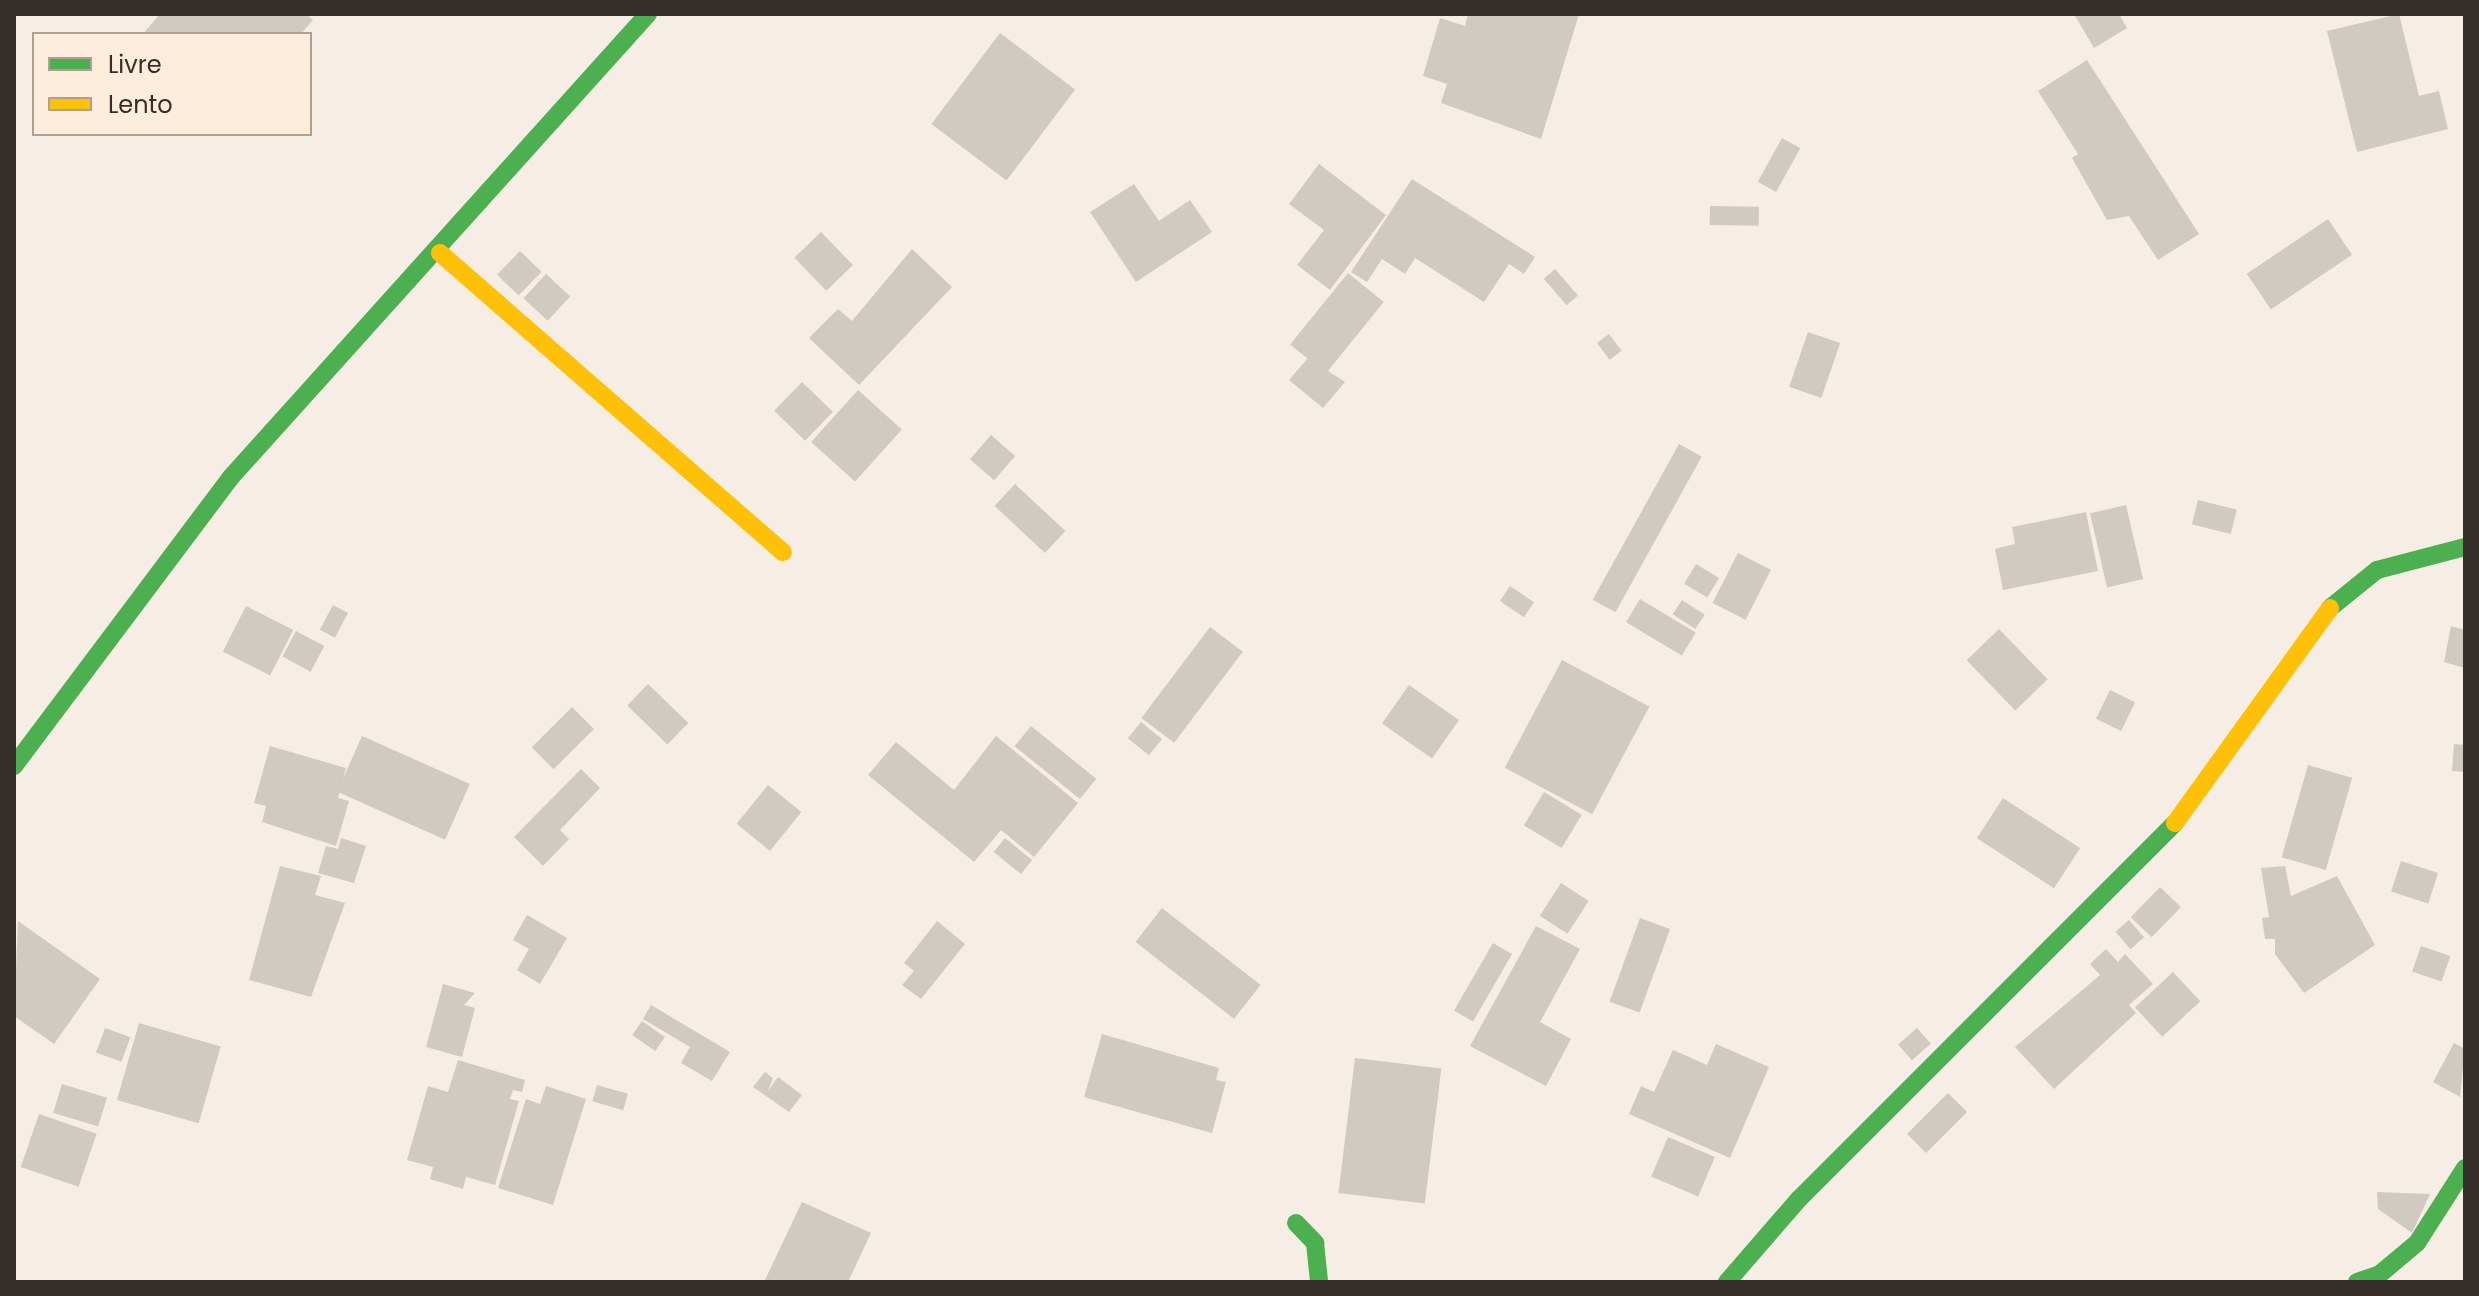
<!DOCTYPE html>
<style>
body{margin:0}
#map{position:relative;width:2479px;height:1296px;overflow:hidden;background:#f6ede4;font-family:Poppins,sans-serif}
div>[style]{position:absolute}
.building>*{inset:0;background:#d1cac3;transform-origin:0 0}
.fast>*{height:18px;margin:-9px;padding:0 9px;transform-origin:9px;border-radius:9px;background:#4caf50}
.slow>*{height:18px;margin:-9px;padding:0 9px;transform-origin:9px;border-radius:9px;background:#ffc107}
span{translate:-50% -50%;white-space:nowrap;text-align:center;line-height:1.15;-webkit-text-stroke:6px #feeddc;paint-order:stroke}
.frame{position:absolute;inset:0;border:16px solid #362f29;pointer-events:none}
.legend{position:absolute;left:32px;top:32px;width:280px;height:104px;box-sizing:border-box;background:#feeddc;border:2px solid #aea194;margin:0;padding:10px 14px;list-style:none;font-size:24px;color:#362f29}
.legend li{display:flex;align-items:center;gap:16px;height:40px}
.legend b{width:40px;border:2px solid #aea194}
</style>
<div id="map">
<div class="building">
<div style="clip-path:polygon(160px 14px,306px 14px,313px 20px,301px 34px,143px 34px)"></div>
<div style="clip-path:polygon(1468px 14px,1579px 14px,1541px 139px,1441px 103px,1447px 84px,1423px 76px,1440px 18px,1465px 26px)"></div>
<div style="clip-path:polygon(2074px 14px,2119px 14px,2127px 28px,2094px 48px)"></div>
<div style="clip-path:polygon(2399px 14px,2419px 96px,2439px 91px,2448px 129px,2357px 152px,2327px 31px)"></div>
<div style="left:1000px;top:33px;width:94px;height:114px;rotate:37deg"></div>
<div style="clip-path:polygon(2087px 60px,2199px 234px,2158px 260px,2129px 216px,2107px 220px,2072px 158px,2078px 154px,2038px 91px)"></div>
<div style="left:1782px;top:138px;width:21px;height:50px;rotate:29deg"></div>
<div style="clip-path:polygon(1319px 164px,1386px 215px,1330px 290px,1297px 265px,1324px 230px,1289px 204px)"></div>
<div style="clip-path:polygon(1412px 179px,1535px 257px,1524px 274px,1509px 264px,1484px 302px,1415px 258px,1405px 274px,1382px 259px,1367px 282px,1351px 272px)"></div>
<div style="clip-path:polygon(1134px 184px,1159px 221px,1190px 200px,1212px 232px,1136px 282px,1090px 212px)"></div>
<div style="left:1710px;top:206px;width:49px;height:19px;rotate:1deg"></div>
<div style="left:2328px;top:219px;width:43px;height:98px;rotate:56deg"></div>
<div style="left:821px;top:232px;width:46px;height:37px;rotate:46deg"></div>
<div style="clip-path:polygon(912px 249px,952px 287px,859px 385px,809px 338px,838px 309px,852px 321px)"></div>
<div style="left:520px;top:251px;width:30px;height:33px;rotate:44deg"></div>
<div style="left:1555px;top:269px;width:35px;height:15px;rotate:49deg"></div>
<div style="left:1348px;top:273px;width:46px;height:92px;rotate:39deg"></div>
<div style="left:546px;top:274px;width:33px;height:33px;rotate:43deg"></div>
<div style="left:1808px;top:332px;width:34px;height:58px;rotate:19deg"></div>
<div style="left:1609px;top:334px;width:21px;height:15px;rotate:53deg"></div>
<div style="clip-path:polygon(1308px 358px,1345px 382px,1323px 408px,1289px 380px)"></div>
<div style="left:802px;top:382px;width:43px;height:40px;rotate:44deg"></div>
<div style="left:858px;top:390px;width:59px;height:70px;rotate:42deg"></div>
<div style="left:991px;top:435px;width:32px;height:32px;rotate:41deg"></div>
<div style="left:1679px;top:444px;width:26px;height:178px;rotate:29deg"></div>
<div style="left:1015px;top:484px;width:69px;height:30px;rotate:43deg"></div>
<div style="left:2198px;top:500px;width:40px;height:25px;rotate:14deg"></div>
<div style="left:2126px;top:505px;width:76px;height:37px;rotate:77deg"></div>
<div style="clip-path:polygon(2086px 512px,2098px 571px,2003px 590px,1995px 549px,2015px 544px,2012px 527px)"></div>
<div style="left:1738px;top:553px;width:37px;height:56px;rotate:27deg"></div>
<div style="left:1696px;top:564px;width:27px;height:23px;rotate:31deg"></div>
<div style="left:1510px;top:586px;width:29px;height:18px;rotate:34deg"></div>
<div style="left:1640px;top:599px;width:65px;height:27px;rotate:31deg"></div>
<div style="left:1682px;top:600px;width:27px;height:17px;rotate:33deg"></div>
<div style="left:333px;top:605px;width:17px;height:28px;rotate:28deg"></div>
<div style="left:246px;top:606px;width:53px;height:51px;rotate:27deg"></div>
<div style="clip-path:polygon(2451px 626px,2465px 630px,2465px 668px,2444px 662px)"></div>
<div style="left:1210px;top:627px;width:41px;height:114px;rotate:37deg"></div>
<div style="left:1999px;top:629px;width:70px;height:45px;rotate:46deg"></div>
<div style="left:296px;top:631px;width:32px;height:29px;rotate:28deg"></div>
<div style="left:1562px;top:660px;width:99px;height:122px;rotate:28deg"></div>
<div style="left:648px;top:684px;width:56px;height:30px;rotate:44deg"></div>
<div style="left:1409px;top:685px;width:61px;height:47px;rotate:35deg"></div>
<div style="left:2110px;top:690px;width:28px;height:32px;rotate:26deg"></div>
<div style="left:572px;top:707px;width:31px;height:57px;rotate:45deg"></div>
<div style="left:1141px;top:722px;width:27px;height:21px;rotate:39deg"></div>
<div style="left:1031px;top:726px;width:84px;height:26px;rotate:39deg"></div>
<div style="left:362px;top:736px;width:118px;height:61px;rotate:24deg"></div>
<div style="clip-path:polygon(996px 736px,1078px 803px,1034px 857px,1001px 830px,974px 862px,868px 775px,896px 742px,954px 790px)"></div>
<div style="clip-path:polygon(2454px 744px,2465px 745px,2465px 772px,2452px 771px)"></div>
<div style="clip-path:polygon(270px 746px,346px 768px,338px 798px,349px 801px,336px 846px,262px 822px,266px 806px,254px 803px)"></div>
<div style="left:2308px;top:765px;width:46px;height:96px;rotate:16deg"></div>
<div style="clip-path:polygon(581px 769px,600px 788px,560px 830px,569px 839px,543px 866px,514px 837px)"></div>
<div style="left:768px;top:785px;width:43px;height:50px;rotate:39deg"></div>
<div style="left:1544px;top:792px;width:44px;height:39px;rotate:31deg"></div>
<div style="left:2003px;top:798px;width:92px;height:48px;rotate:33deg"></div>
<div style="clip-path:polygon(341px 838px,366px 846px,354px 883px,318px 873px,326px 846px,338px 849px)"></div>
<div style="left:1005px;top:838px;width:35px;height:18px;rotate:39deg"></div>
<div style="left:2401px;top:861px;width:39px;height:32px;rotate:18deg"></div>
<div style="clip-path:polygon(280px 866px,321px 876px,315px 895px,345px 903px,311px 997px,249px 980px)"></div>
<div style="clip-path:polygon(2285px 866px,2291px 896px,2337px 876px,2375px 945px,2304px 993px,2275px 954px,2275px 939px,2265px 939px,2262px 918px,2269px 917px,2261px 868px)"></div>
<div style="left:1561px;top:883px;width:33px;height:39px;rotate:33deg"></div>
<div style="left:2160px;top:887px;width:29px;height:42px;rotate:44deg"></div>
<div style="left:1162px;top:908px;width:125px;height:43px;rotate:38deg"></div>
<div style="clip-path:polygon(527px 915px,567px 938px,540px 984px,517px 970px,529px 949px,513px 940px)"></div>
<div style="left:1640px;top:918px;width:32px;height:89px;rotate:20deg"></div>
<div style="left:2129px;top:920px;width:23px;height:18px;rotate:49deg"></div>
<div style="clip-path:polygon(18px 921px,100px 979px,54px 1044px,14px 1016px)"></div>
<div style="clip-path:polygon(937px 921px,965px 944px,921px 999px,902px 985px,914px 971px,904px 963px)"></div>
<div style="clip-path:polygon(1536px 926px,1580px 949px,1540px 1022px,1571px 1039px,1546px 1086px,1470px 1046px)"></div>
<div style="left:1493px;top:943px;width:22px;height:78px;rotate:30deg"></div>
<div style="left:2421px;top:946px;width:31px;height:27px;rotate:19deg"></div>
<div style="clip-path:polygon(2106px 949px,2118px 962px,2125px 954px,2153px 984px,2129px 1005px,2136px 1013px,2054px 1089px,2015px 1047px,2100px 975px,2090px 964px)"></div>
<div style="left:2173px;top:972px;width:40px;height:52px;rotate:47deg"></div>
<div style="clip-path:polygon(443px 984px,475px 993px,464px 1005px,475px 1008px,462px 1057px,426px 1047px)"></div>
<div style="clip-path:polygon(651px 1005px,730px 1052px,712px 1081px,681px 1063px,690px 1047px,643px 1019px)"></div>
<div style="left:642px;top:1021px;width:28px;height:17px;rotate:35deg"></div>
<div style="left:139px;top:1023px;width:85px;height:80px;rotate:16deg"></div>
<div style="left:105px;top:1028px;width:27px;height:26px;rotate:20deg"></div>
<div style="left:1917px;top:1028px;width:21px;height:25px;rotate:49deg"></div>
<div style="clip-path:polygon(1102px 1034px,1219px 1068px,1216px 1080px,1226px 1082px,1212px 1133px,1084px 1097px)"></div>
<div style="clip-path:polygon(2454px 1043px,2465px 1049px,2460px 1097px,2433px 1082px)"></div>
<div style="clip-path:polygon(1716px 1044px,1769px 1067px,1730px 1158px,1629px 1114px,1641px 1086px,1654px 1092px,1673px 1050px,1707px 1065px)"></div>
<div style="left:1355px;top:1058px;width:87px;height:136px;rotate:7deg"></div>
<div style="clip-path:polygon(458px 1060px,525px 1080px,522px 1092px,513px 1090px,510px 1099px,519px 1101px,495px 1185px,466px 1177px,463px 1189px,430px 1179px,433px 1167px,407px 1160px,428px 1086px,448px 1092px)"></div>
<div style="clip-path:polygon(765px 1072px,773px 1078px,768px 1091px,778px 1077px,802px 1095px,789px 1112px,753px 1087px)"></div>
<div style="left:62px;top:1084px;width:47px;height:30px;rotate:17deg"></div>
<div style="left:597px;top:1085px;width:32px;height:17px;rotate:16deg"></div>
<div style="clip-path:polygon(546px 1086px,586px 1099px,553px 1205px,498px 1188px,526px 1099px,540px 1104px)"></div>
<div style="left:1948px;top:1093px;width:27px;height:58px;rotate:45deg"></div>
<div style="left:39px;top:1114px;width:61px;height:56px;rotate:19deg"></div>
<div style="left:1668px;top:1137px;width:51px;height:43px;rotate:23deg"></div>
<div style="clip-path:polygon(2377px 1192px,2430px 1194px,2412px 1233px,2378px 1209px)"></div>
<div style="clip-path:polygon(802px 1202px,871px 1233px,848px 1282px,764px 1282px)"></div>
</div>
<div class="fast">
<div style="left:2330px;top:608px;width:60px;rotate:-39deg"></div>
<div style="left:2377px;top:570px;width:91px;rotate:-14.6deg"></div>
<div style="left:14px;top:766px;width:361px;rotate:-53.1deg"></div>
<div style="left:231px;top:477px;width:623px;rotate:-47.99deg"></div>
<div style="left:1296px;top:1223px;width:28px;rotate:46deg"></div>
<div style="left:1315px;top:1243px;width:39px;rotate:84deg"></div>
<div style="left:1727px;top:1282px;width:110px;rotate:-49.1deg"></div>
<div style="left:1799px;top:1199px;width:532px;rotate:-45deg"></div>
<div style="left:2357px;top:1282px;width:24px;rotate:-19deg"></div>
<div style="left:2380px;top:1274px;width:48px;rotate:-40deg"></div>
<div style="left:2417px;top:1243px;width:89px;rotate:-57.4deg"></div>
</div>
<div class="slow">
<div style="left:440px;top:253px;width:455px;rotate:41.1deg"></div>
<div style="left:2175px;top:823px;width:265px;rotate:-54.2deg"></div>
</div>
<div class="frame"></div>
<ul class="legend">
<li><b style="height:10px;background:#4caf50"></b>Livre</li>
<li><b style="height:10px;background:#ffc107"></b>Lento</li>
</ul>
</div>
